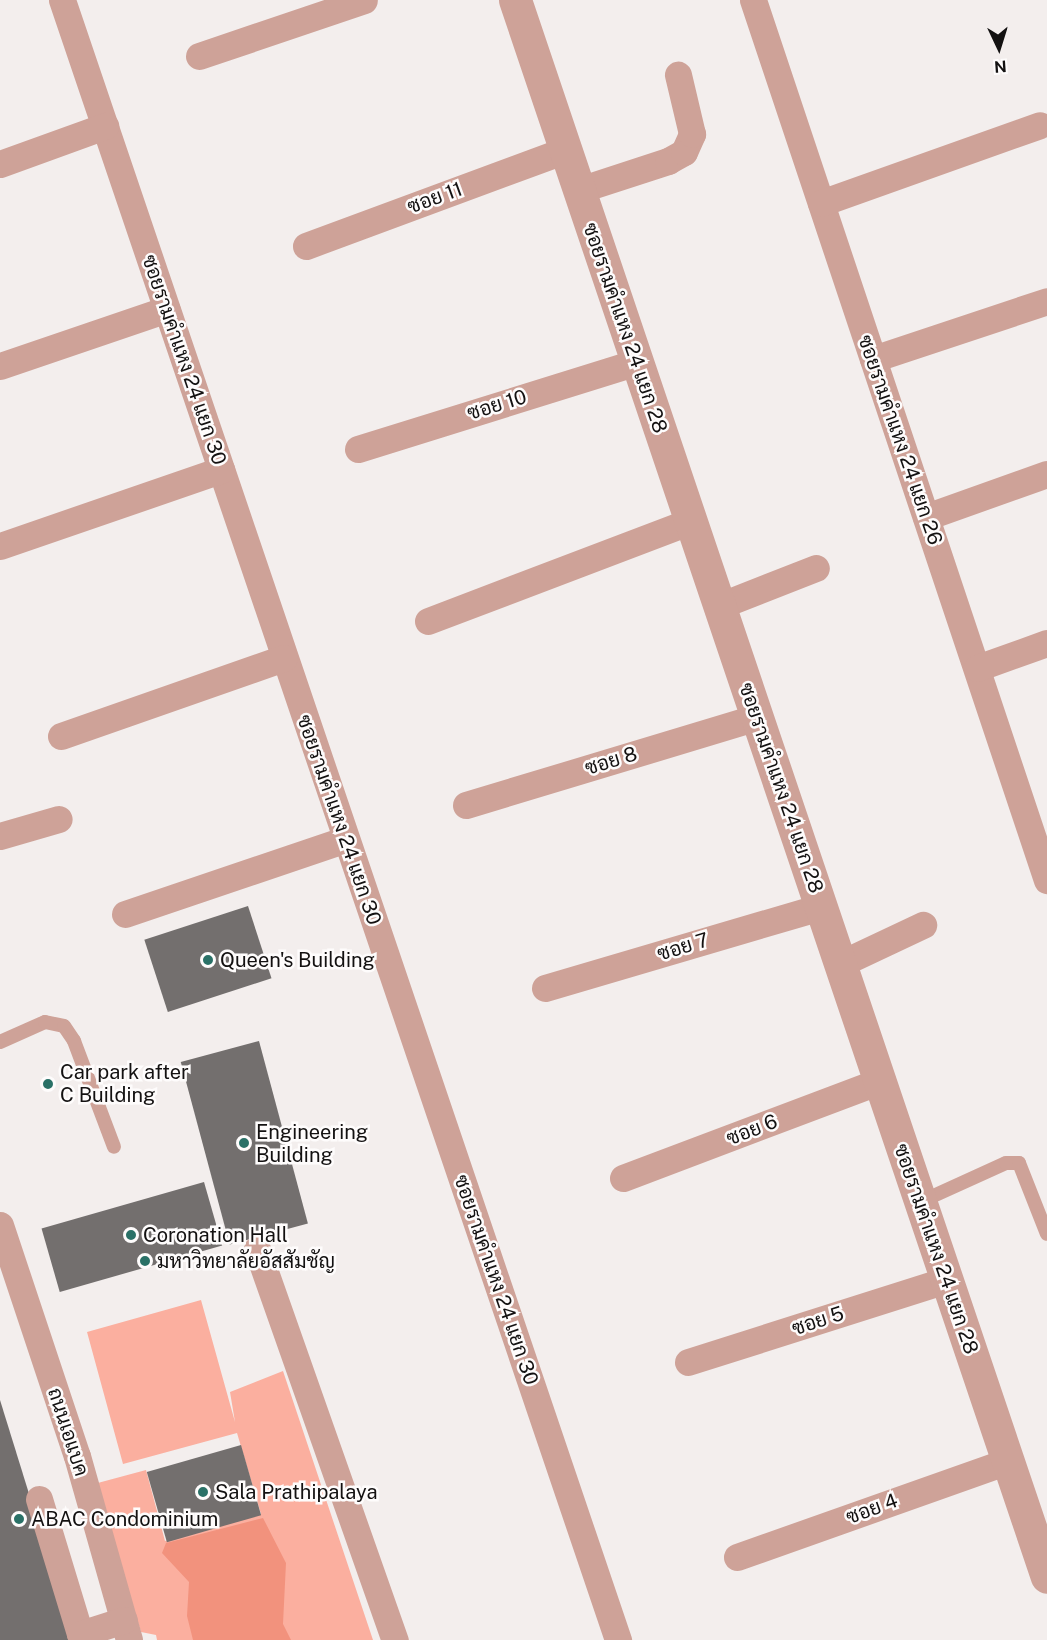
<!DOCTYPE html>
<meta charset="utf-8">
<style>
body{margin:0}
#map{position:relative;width:1047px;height:1640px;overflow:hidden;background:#f3eeed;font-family:"Public Sans",Sarabun,sans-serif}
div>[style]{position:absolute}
.green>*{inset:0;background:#fbaf9f}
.water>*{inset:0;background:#f2927d}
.building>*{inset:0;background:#736f6e;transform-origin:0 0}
.service>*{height:14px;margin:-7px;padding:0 7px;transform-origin:7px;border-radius:7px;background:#cea298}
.minor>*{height:27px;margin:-13.5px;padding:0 13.5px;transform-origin:13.5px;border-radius:13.5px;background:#cea298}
.tertiary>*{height:33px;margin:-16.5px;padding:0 16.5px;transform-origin:16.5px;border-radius:16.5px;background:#cea298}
.dots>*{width:16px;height:16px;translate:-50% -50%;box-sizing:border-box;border:3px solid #fefcfc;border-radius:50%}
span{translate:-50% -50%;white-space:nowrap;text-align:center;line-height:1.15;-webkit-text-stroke:5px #fefcfc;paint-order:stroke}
.street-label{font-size:20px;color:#131111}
.poi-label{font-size:20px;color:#131111}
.left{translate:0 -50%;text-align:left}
.north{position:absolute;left:969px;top:18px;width:60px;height:60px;-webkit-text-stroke:4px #fefcfc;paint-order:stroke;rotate:176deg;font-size:16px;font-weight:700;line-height:24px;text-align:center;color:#131111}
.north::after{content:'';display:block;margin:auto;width:21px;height:27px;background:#131111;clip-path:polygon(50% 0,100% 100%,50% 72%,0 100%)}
</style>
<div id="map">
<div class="green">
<div style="clip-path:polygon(201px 1300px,235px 1422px,230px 1392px,283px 1371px,373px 1640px,157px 1640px,156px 1635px,141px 1632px,94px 1484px,146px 1470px,165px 1541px,261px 1514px,237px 1433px,123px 1464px,87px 1332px)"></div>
</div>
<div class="water">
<div style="clip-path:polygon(263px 1518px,286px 1563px,283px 1624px,291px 1640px,193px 1640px,187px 1616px,189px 1582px,162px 1553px,166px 1543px)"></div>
</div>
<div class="building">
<div style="left:248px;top:906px;width:76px;height:109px;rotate:72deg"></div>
<div style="left:259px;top:1041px;width:189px;height:81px;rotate:75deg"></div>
<div style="left:204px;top:1182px;width:66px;height:169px;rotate:74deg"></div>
<div style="clip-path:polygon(0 1400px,74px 1639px,70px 1640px,0 1640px)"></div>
<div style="left:241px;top:1445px;width:73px;height:98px;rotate:74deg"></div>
</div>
<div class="service">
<div style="left:0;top:1042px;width:49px;rotate:-24deg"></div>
<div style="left:45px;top:1022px;width:19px;rotate:12deg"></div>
<div style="left:64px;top:1026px;width:18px;rotate:56deg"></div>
<div style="left:74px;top:1041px;width:113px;rotate:69.3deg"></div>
<div style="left:920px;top:1202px;width:94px;rotate:-24.4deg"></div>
<div style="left:1006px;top:1163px;width:13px"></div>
<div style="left:1019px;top:1163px;width:76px;rotate:68.5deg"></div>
</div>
<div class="minor">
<div style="left:62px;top:0;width:1732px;rotate:71.27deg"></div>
<div style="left:753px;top:0;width:928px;rotate:71.53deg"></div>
<div style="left:199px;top:56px;width:174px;rotate:-18.7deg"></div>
<div style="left:0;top:164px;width:112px;rotate:-19.9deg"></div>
<div style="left:579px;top:190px;width:94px;rotate:-18deg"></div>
<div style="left:668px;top:161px;width:18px;rotate:-29deg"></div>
<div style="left:684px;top:152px;width:20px;rotate:-66deg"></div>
<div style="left:692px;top:134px;width:61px;rotate:-103.3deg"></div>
<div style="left:821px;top:203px;width:232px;rotate:-19.6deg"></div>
<div style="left:306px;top:246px;width:276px;rotate:-20.3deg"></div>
<div style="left:873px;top:359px;width:183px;rotate:-18.4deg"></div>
<div style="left:0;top:366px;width:176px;rotate:-18.8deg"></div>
<div style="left:358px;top:449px;width:292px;rotate:-17.3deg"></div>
<div style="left:926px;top:517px;width:128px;rotate:-19.6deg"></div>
<div style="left:0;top:546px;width:234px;rotate:-19deg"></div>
<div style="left:719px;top:606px;width:104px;rotate:-21.4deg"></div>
<div style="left:428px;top:621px;width:281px;rotate:-20.8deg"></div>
<div style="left:977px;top:668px;width:74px;rotate:-19.7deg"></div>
<div style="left:61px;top:736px;width:236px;rotate:-19.3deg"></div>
<div style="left:466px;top:805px;width:304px;rotate:-16.8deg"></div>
<div style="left:0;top:836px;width:61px;rotate:-16.1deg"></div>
<div style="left:125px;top:914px;width:233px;rotate:-18.7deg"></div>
<div style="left:840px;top:964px;width:92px;rotate:-25.2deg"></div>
<div style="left:545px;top:988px;width:288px;rotate:-16.4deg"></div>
<div style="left:623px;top:1178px;width:275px;rotate:-20.7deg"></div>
<div style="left:0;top:1225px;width:243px;rotate:71.6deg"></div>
<div style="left:77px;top:1456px;width:191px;rotate:74.2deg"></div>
<div style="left:257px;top:1249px;width:415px;rotate:70.6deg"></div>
<div style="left:688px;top:1362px;width:272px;rotate:-17.6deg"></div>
<div style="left:39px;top:1499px;width:141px;rotate:73.1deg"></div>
<div style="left:80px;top:1634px;width:46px;rotate:-17.7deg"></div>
<div style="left:737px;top:1557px;width:288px;rotate:-19.5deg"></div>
</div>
<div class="tertiary">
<div style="left:515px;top:0;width:1664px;rotate:71.36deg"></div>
</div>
<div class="dots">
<div style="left:208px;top:960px;background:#2a7167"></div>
<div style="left:48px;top:1084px;background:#2a7167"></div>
<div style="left:244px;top:1143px;background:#2a7167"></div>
<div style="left:131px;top:1235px;background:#2a7167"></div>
<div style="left:145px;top:1261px;background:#2a7167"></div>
<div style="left:203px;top:1492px;background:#2a7167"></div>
<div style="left:19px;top:1519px;background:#2a7167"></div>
</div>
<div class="street-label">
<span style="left:435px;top:198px;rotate:-20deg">ซอย 11</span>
<span style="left:625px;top:328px;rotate:71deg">ซอยรามคำแหง 24 แยก 28</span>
<span style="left:184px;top:360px;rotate:71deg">ซอยรามคำแหง 24 แยก 30</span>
<span style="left:497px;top:405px;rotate:-17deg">ซอย 10</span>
<span style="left:900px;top:440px;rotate:71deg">ซอยรามคำแหง 24 แยก 26</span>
<span style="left:611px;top:761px;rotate:-17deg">ซอย 8</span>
<span style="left:781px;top:788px;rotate:71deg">ซอยรามคำแหง 24 แยก 28</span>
<span style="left:339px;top:820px;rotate:71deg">ซอยรามคำแหง 24 แยก 30</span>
<span style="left:683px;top:947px;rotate:-17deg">ซอย 7</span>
<span style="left:752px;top:1130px;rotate:-21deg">ซอย 6</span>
<span style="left:936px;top:1249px;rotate:71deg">ซอยรามคำแหง 24 แยก 28</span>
<span style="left:496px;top:1280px;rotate:71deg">ซอยรามคำแหง 24 แยก 30</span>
<span style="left:818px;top:1321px;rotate:-18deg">ซอย 5</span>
<span style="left:68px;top:1432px;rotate:72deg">ถนนเอแบค</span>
<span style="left:872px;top:1509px;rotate:-20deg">ซอย 4</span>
</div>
<div class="poi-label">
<span class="left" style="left:220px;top:960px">Queen's Building</span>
<span class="left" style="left:60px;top:1084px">Car park after<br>C Building</span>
<span class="left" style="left:256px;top:1144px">Engineering<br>Building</span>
<span class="left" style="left:143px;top:1235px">Coronation Hall</span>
<span class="left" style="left:157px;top:1261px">มหาวิทยาลัยอัสสัมชัญ</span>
<span class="left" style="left:215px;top:1492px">Sala Prathipalaya</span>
<span class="left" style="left:31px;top:1519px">ABAC Condominium</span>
</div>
<div class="north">N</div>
</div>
